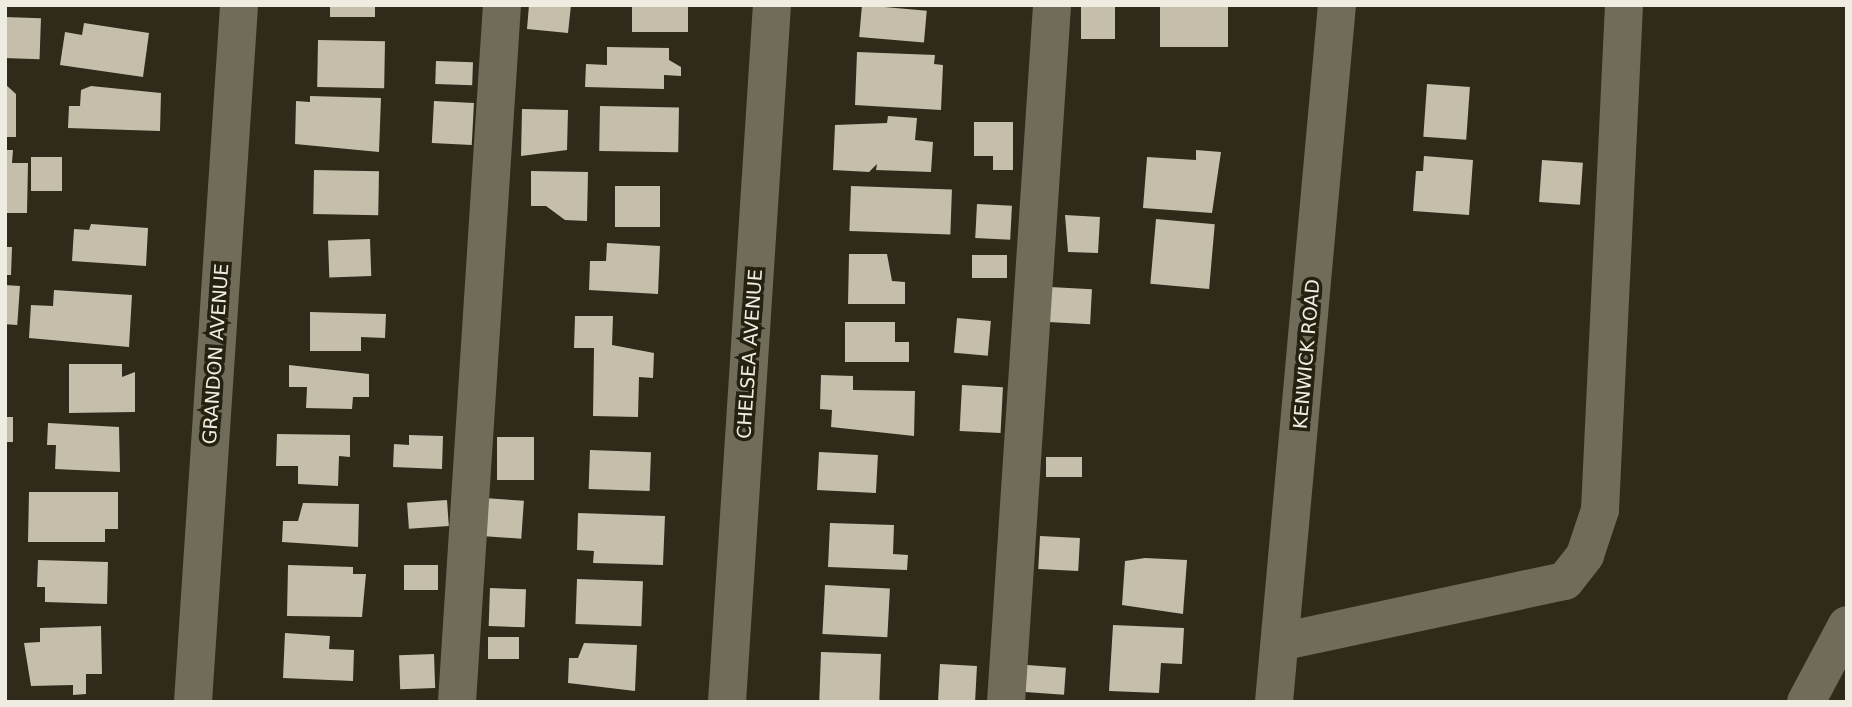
<!DOCTYPE html>
<style>
body{margin:0}
#map{position:relative;width:1852px;height:707px;overflow:hidden;background:#2f2a1a;font-family:"DejaVu Sans",sans-serif}
div>[style]{position:absolute}
.building>*{inset:0;background:#c4beaa;transform-origin:0 0}
.minor>*{height:38px;margin:-19px;padding:0 19px;transform-origin:19px;border-radius:19px;background:#716c5a}
span{translate:-50% -50%;white-space:nowrap;text-align:center;line-height:1.15;-webkit-text-stroke:7px #252111;paint-order:stroke}
.street-label{font-size:19px;color:#efece2}
.frame{position:absolute;inset:0;border:7px solid #efece2;pointer-events:none}
</style>
<div id="map">
<div class="building">
<div style="left:330px;top:5px;width:45px;height:12px"></div>
<div style="clip-path:polygon(529px 5px,571px 5px,568px 33px,527px 29px)"></div>
<div style="left:632px;top:5px;width:56px;height:27px"></div>
<div style="left:862px;top:5px;width:65px;height:32px;rotate:5deg"></div>
<div style="left:1081px;top:5px;width:34px;height:34px"></div>
<div style="left:1160px;top:5px;width:68px;height:42px"></div>
<div style="left:5px;top:17px;width:36px;height:41px;rotate:2deg"></div>
<div style="clip-path:polygon(84px 23px,149px 33px,143px 77px,60px 65px,65px 32px,82px 35px)"></div>
<div style="left:318px;top:40px;width:67px;height:47px;rotate:1deg"></div>
<div style="clip-path:polygon(607px 47px,669px 48px,669px 60px,681px 67px,681px 76px,664px 75px,664px 89px,585px 87px,586px 64px,607px 65px)"></div>
<div style="clip-path:polygon(857px 52px,935px 55px,934px 64px,943px 65px,941px 110px,855px 105px)"></div>
<div style="left:436px;top:61px;width:37px;height:23px;rotate:2deg"></div>
<div style="clip-path:polygon(5px 84px,16px 94px,16px 137px,5px 137px)"></div>
<div style="left:1427px;top:84px;width:43px;height:53px;rotate:4deg"></div>
<div style="clip-path:polygon(91px 86px,161px 93px,160px 131px,68px 128px,69px 106px,80px 106px,81px 90px)"></div>
<div style="clip-path:polygon(310px 96px,381px 98px,379px 152px,295px 144px,296px 101px,310px 102px)"></div>
<div style="left:434px;top:101px;width:40px;height:42px;rotate:3deg"></div>
<div style="left:600px;top:106px;width:79px;height:45px;rotate:1deg"></div>
<div style="clip-path:polygon(522px 109px,568px 110px,567px 150px,521px 156px)"></div>
<div style="clip-path:polygon(888px 116px,917px 118px,915px 140px,933px 142px,931px 172px,876px 170px,877px 164px,869px 172px,833px 170px,835px 125px,887px 123px)"></div>
<div style="clip-path:polygon(974px 122px,1013px 122px,1013px 170px,993px 170px,993px 156px,974px 156px)"></div>
<div style="clip-path:polygon(5px 150px,13px 150px,12px 163px,28px 163px,27px 213px,5px 213px)"></div>
<div style="clip-path:polygon(1196px 150px,1221px 152px,1212px 213px,1143px 208px,1147px 157px,1196px 160px)"></div>
<div style="clip-path:polygon(1424px 156px,1473px 160px,1469px 215px,1413px 211px,1416px 171px,1423px 171px)"></div>
<div style="left:31px;top:157px;width:31px;height:34px"></div>
<div style="left:1542px;top:160px;width:41px;height:42px;rotate:4deg"></div>
<div style="left:314px;top:170px;width:65px;height:44px;rotate:1deg"></div>
<div style="clip-path:polygon(531px 171px,588px 172px,587px 221px,565px 220px,546px 206px,531px 206px)"></div>
<div style="left:615px;top:186px;width:45px;height:41px"></div>
<div style="left:851px;top:186px;width:101px;height:45px;rotate:2deg"></div>
<div style="left:977px;top:204px;width:35px;height:34px;rotate:3deg"></div>
<div style="clip-path:polygon(1065px 215px,1100px 217px,1098px 253px,1068px 252px)"></div>
<div style="left:1156px;top:219px;width:59px;height:65px;rotate:5deg"></div>
<div style="clip-path:polygon(91px 224px,148px 228px,146px 266px,72px 261px,74px 229px,89px 230px)"></div>
<div style="left:370px;top:239px;width:37px;height:42px;rotate:88deg"></div>
<div style="clip-path:polygon(607px 243px,660px 246px,658px 294px,589px 290px,590px 261px,606px 261px)"></div>
<div style="clip-path:polygon(5px 247px,12px 247px,11px 275px,5px 275px)"></div>
<div style="clip-path:polygon(849px 254px,887px 254px,892px 281px,905px 282px,905px 304px,848px 304px)"></div>
<div style="left:972px;top:255px;width:35px;height:23px"></div>
<div style="left:5px;top:285px;width:15px;height:39px;rotate:4deg"></div>
<div style="left:1050px;top:287px;width:42px;height:35px;rotate:3deg"></div>
<div style="clip-path:polygon(54px 290px,132px 295px,129px 347px,29px 338px,31px 305px,53px 306px)"></div>
<div style="clip-path:polygon(310px 312px,386px 314px,385px 338px,361px 337px,361px 351px,310px 351px)"></div>
<div style="clip-path:polygon(575px 316px,613px 316px,612px 345px,654px 353px,653px 378px,639px 377px,638px 417px,593px 416px,594px 348px,574px 348px)"></div>
<div style="left:957px;top:318px;width:34px;height:35px;rotate:5deg"></div>
<div style="clip-path:polygon(845px 322px,895px 322px,895px 342px,909px 342px,909px 362px,845px 362px)"></div>
<div style="clip-path:polygon(69px 364px,122px 364px,122px 377px,135px 372px,135px 412px,69px 413px)"></div>
<div style="clip-path:polygon(289px 365px,369px 374px,369px 397px,353px 397px,352px 409px,306px 408px,307px 387px,289px 387px)"></div>
<div style="clip-path:polygon(821px 375px,853px 376px,853px 390px,915px 391px,914px 436px,831px 427px,832px 410px,820px 409px)"></div>
<div style="left:962px;top:385px;width:41px;height:46px;rotate:3deg"></div>
<div style="left:5px;top:417px;width:8px;height:25px"></div>
<div style="clip-path:polygon(48px 423px,119px 427px,120px 472px,55px 469px,56px 445px,47px 445px)"></div>
<div style="clip-path:polygon(277px 434px,350px 435px,350px 457px,339px 456px,338px 486px,298px 484px,298px 466px,276px 466px)"></div>
<div style="clip-path:polygon(409px 435px,443px 436px,442px 469px,393px 467px,394px 444px,409px 445px)"></div>
<div style="left:497px;top:437px;width:37px;height:43px"></div>
<div style="left:590px;top:450px;width:61px;height:39px;rotate:2deg"></div>
<div style="left:819px;top:452px;width:59px;height:38px;rotate:3deg"></div>
<div style="left:1046px;top:457px;width:36px;height:20px"></div>
<div style="clip-path:polygon(29px 492px,118px 492px,118px 529px,105px 529px,105px 542px,28px 542px)"></div>
<div style="left:484px;top:498px;width:40px;height:38px;rotate:4deg"></div>
<div style="left:447px;top:500px;width:26px;height:40px;rotate:86deg"></div>
<div style="clip-path:polygon(303px 503px,359px 504px,358px 547px,282px 542px,283px 521px,298px 521px)"></div>
<div style="clip-path:polygon(578px 513px,665px 516px,663px 565px,593px 563px,594px 551px,577px 550px)"></div>
<div style="clip-path:polygon(830px 523px,894px 525px,893px 554px,908px 555px,907px 570px,828px 567px)"></div>
<div style="left:1040px;top:536px;width:40px;height:33px;rotate:3deg"></div>
<div style="clip-path:polygon(1145px 558px,1187px 560px,1183px 614px,1122px 605px,1125px 561px)"></div>
<div style="clip-path:polygon(38px 560px,108px 562px,107px 604px,45px 602px,45px 587px,37px 587px)"></div>
<div style="clip-path:polygon(288px 565px,353px 567px,353px 574px,366px 574px,362px 617px,287px 616px)"></div>
<div style="left:404px;top:565px;width:34px;height:25px"></div>
<div style="left:577px;top:579px;width:66px;height:45px;rotate:2deg"></div>
<div style="left:825px;top:585px;width:65px;height:49px;rotate:3deg"></div>
<div style="left:490px;top:588px;width:36px;height:38px;rotate:2deg"></div>
<div style="clip-path:polygon(1113px 625px,1184px 628px,1182px 664px,1161px 663px,1159px 693px,1109px 691px)"></div>
<div style="clip-path:polygon(101px 626px,102px 674px,86px 674px,86px 694px,73px 695px,73px 685px,31px 686px,24px 643px,40px 642px,40px 628px)"></div>
<div style="clip-path:polygon(285px 633px,330px 636px,329px 649px,354px 650px,353px 681px,283px 678px)"></div>
<div style="left:488px;top:637px;width:31px;height:22px"></div>
<div style="clip-path:polygon(584px 643px,637px 645px,635px 691px,568px 683px,569px 658px,578px 658px)"></div>
<div style="left:821px;top:652px;width:60px;height:48px;rotate:2deg"></div>
<div style="left:434px;top:654px;width:34px;height:35px;rotate:88deg"></div>
<div style="left:940px;top:664px;width:37px;height:38px;rotate:3deg"></div>
<div style="left:1027px;top:665px;width:39px;height:27px;rotate:4deg"></div>
</div>
<div class="minor">
<div style="left:1280px;top:642px;width:291px;rotate:-12.1deg"></div>
<div style="left:1565px;top:581px;width:33px;rotate:-52deg"></div>
<div style="left:1585px;top:555px;width:47px;rotate:-71.6deg"></div>
<div style="left:1600px;top:510px;width:506px;rotate:-87.28deg"></div>
<div style="left:193px;top:702px;width:699px;rotate:-86.22deg"></div>
<div style="left:457px;top:702px;width:698px;rotate:-86.31deg"></div>
<div style="left:727px;top:702px;width:698px;rotate:-86.31deg"></div>
<div style="left:1006px;top:702px;width:699px;rotate:-86.22deg"></div>
<div style="left:1274px;top:702px;width:700px;rotate:-84.84deg"></div>
<div style="left:1806px;top:702px;width:87px;rotate:-62deg"></div>
</div>
<div class="street-label">
<span style="left:216px;top:354px;rotate:-86deg">GRANDON AVENUE</span>
<span style="left:750px;top:354px;rotate:-86deg">CHELSEA AVENUE</span>
<span style="left:1307px;top:354px;rotate:-85deg">KENWICK ROAD</span>
</div>
<div class="frame"></div>
</div>
